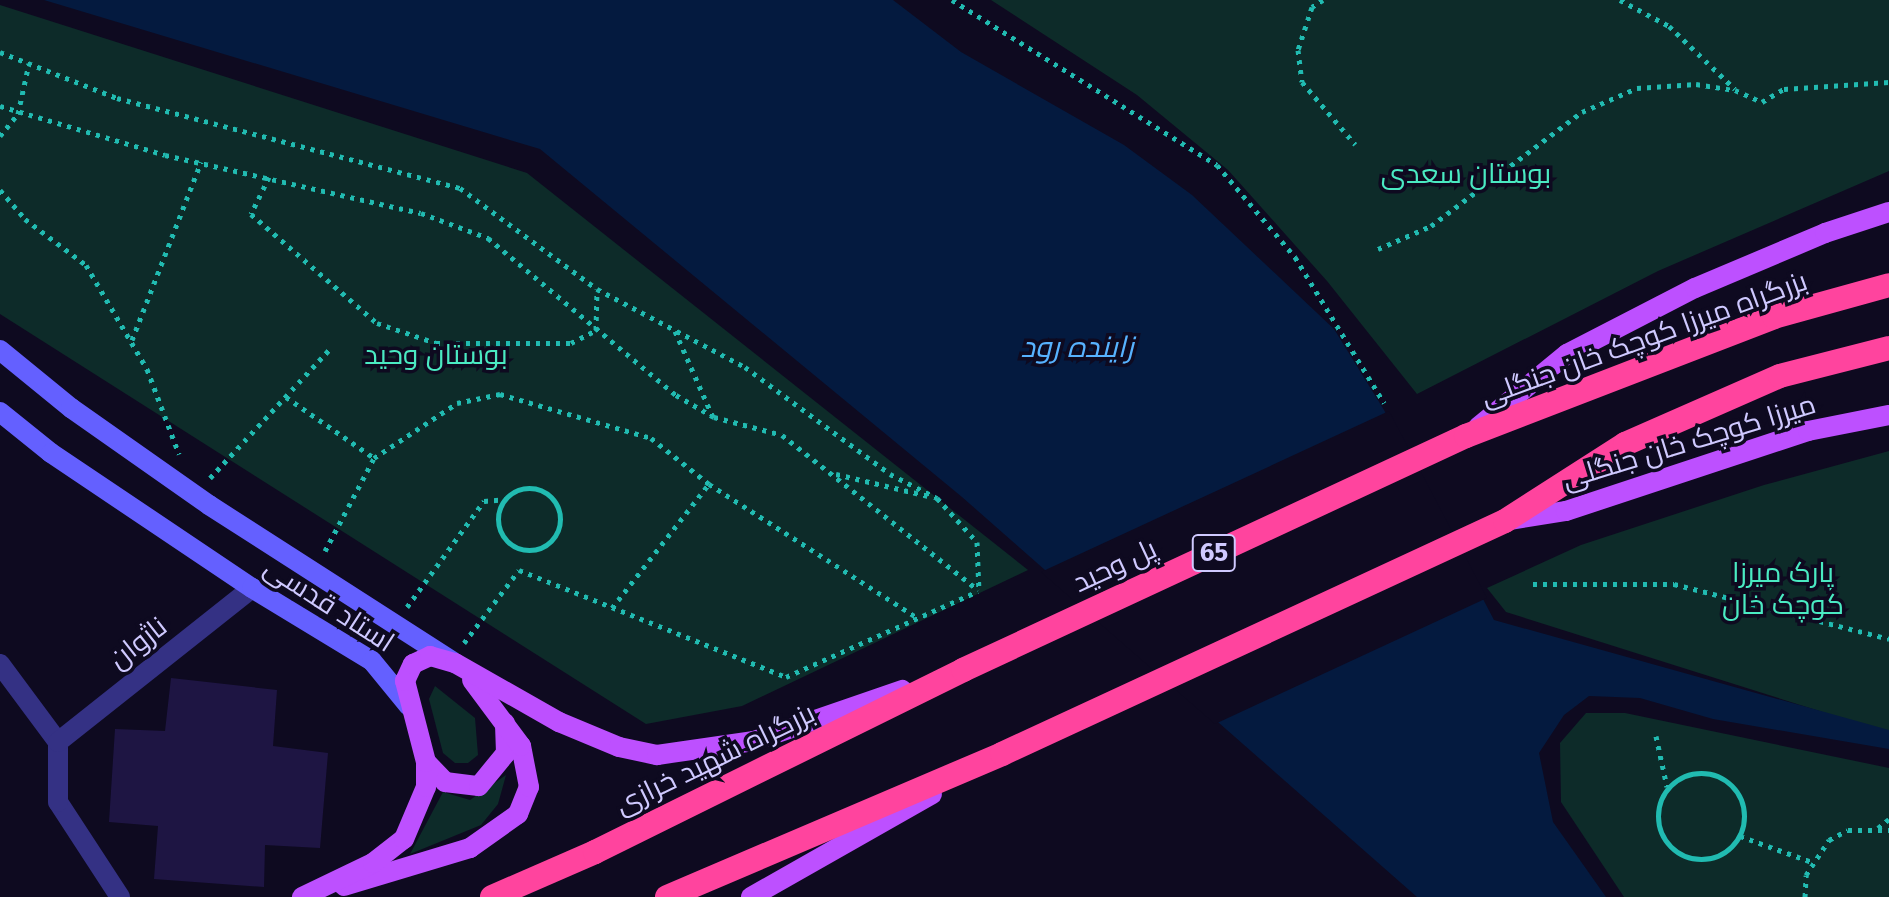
<!DOCTYPE html>
<meta charset="utf-8">
<style>
body{margin:0}
#map{position:relative;width:1889px;height:897px;overflow:hidden;background:#0e0a20;font-family:"Fira Sans",Cairo,sans-serif}
div>[style]{position:absolute}
.green>*{inset:0;background:#0d2b29}
.water>*{inset:0;background:#041a3f}
.pier>*{inset:0;background:#0e0a20}
.building>*{inset:0;background:#1e1543}
.path>*{height:5px;margin-top:-2.5px;transform-origin:0;background:repeating-linear-gradient(90deg,#21bbb1 0 4px,transparent 0 10px)}
.path>.ring{margin:-2.5px;padding:0;box-sizing:content-box;background:none;border:5px solid #21bbb1;border-radius:50%}
.street>*{height:20px;margin:-10px;padding:0 10px;transform-origin:10px;border-radius:10px;background:#343184}
.secondary>*{height:20px;margin:-10px;padding:0 10px;transform-origin:10px;border-radius:10px;background:#6460ff}
.primary>*{height:20px;margin:-10px;padding:0 10px;transform-origin:10px;border-radius:10px;background:#bd50ff}
.highway>*{height:24px;margin:-12px;padding:0 12px;transform-origin:12px;border-radius:12px;background:#ff449e}
span{translate:-50% -50%;white-space:nowrap;text-align:center;line-height:1.15;-webkit-text-stroke:7px #0e0a20;paint-order:stroke}
.shield-label span{padding:2px 6px;background:#0e0a20;border:2px solid;border-radius:6px;-webkit-text-stroke-width:0}
.shield-label{font-size:26px;color:#cfc9ff;font-weight:700}
.park-label{font-size:28px;color:#4aeac2}
.street-label{font-size:28px;color:#cfc9ff}
.water-label{font-size:30px;color:#57b2ff;font-style:italic}
</style>
<div id="map">
<div class="green">
<div style="clip-path:polygon(991px 0,1889px 0,1889px 171px,1658px 271px,1417px 394px,1327px 281px,1228px 170px,1137px 95px)"></div>
<div style="clip-path:polygon(0 5px,527px 173px,1028px 570px,742px 706px,646px 724px,0 314px)"></div>
<div style="clip-path:polygon(1889px 451px,1889px 733px,1506px 612px,1487px 588px,1581px 545px,1764px 485px)"></div>
<div style="clip-path:polygon(435px 686px,475px 718px,478px 755px,468px 763px,455px 763px,443px 753px,429px 699px)"></div>
<div style="clip-path:polygon(1586px 713px,1625px 713px,1889px 768px,1889px 897px,1624px 897px,1561px 802px,1560px 743px)"></div>
<div style="clip-path:polygon(506px 775px,498px 804px,481px 825px,410px 854px,443px 792px,470px 800px)"></div>
</div>
<div class="water">
<div style="clip-path:polygon(44px 0,893px 0,961px 52px,1124px 145px,1192px 195px,1334px 329px,1384px 410px,1494px 620px,1889px 730px,1889px 749px,1713px 719px,1640px 698px,1589px 696px,1564px 715px,1539px 753px,1553px 822px,1606px 897px,1417px 897px,962px 497px,540px 149px)"></div>
</div>
<div class="pier">
<div style="clip-path:polygon(1389px 411px,1487px 598px,1215px 724px,1041px 572px)"></div>
</div>
<div class="building">
<div style="clip-path:polygon(171px 678px,277px 690px,273px 746px,328px 753px,320px 848px,265px 845px,264px 887px,154px 879px,158px 826px,109px 822px,115px 729px,165px 731px)"></div>
</div>
<div class="path">
<div style="left:952px;top:0;width:312px;rotate:31.9deg"></div>
<div style="left:1217px;top:165px;width:121px;rotate:49.7deg"></div>
<div style="left:1295px;top:257px;width:171px;rotate:58.6deg"></div>
<div style="left:1323px;top:0;width:13px;rotate:148deg"></div>
<div style="left:1312px;top:7px;width:45px;rotate:108deg"></div>
<div style="left:1298px;top:50px;width:32px;rotate:83deg"></div>
<div style="left:1302px;top:82px;width:82px;rotate:49.5deg"></div>
<div style="left:1620px;top:0;width:55px;rotate:28deg"></div>
<div style="left:1669px;top:26px;width:91px;rotate:43.7deg"></div>
<div style="left:0;top:52px;width:126px;rotate:21.5deg"></div>
<div style="left:117px;top:98px;width:355px;rotate:14.7deg"></div>
<div style="left:460px;top:188px;width:170px;rotate:36.4deg"></div>
<div style="left:597px;top:289px;width:167px;rotate:27.8deg"></div>
<div style="left:745px;top:367px;width:180px;rotate:36.4deg"></div>
<div style="left:890px;top:474px;width:53px;rotate:27.1deg"></div>
<div style="left:937px;top:498px;width:59px;rotate:47.7deg"></div>
<div style="left:977px;top:542px;width:49px;rotate:87.7deg"></div>
<div style="left:0;top:106px;width:172px;rotate:16.5deg"></div>
<div style="left:165px;top:155px;width:262px;rotate:12.8deg"></div>
<div style="left:421px;top:213px;width:72px;rotate:20.5deg"></div>
<div style="left:488px;top:238px;width:245px;rotate:39.9deg"></div>
<div style="left:676px;top:395px;width:44px;rotate:30.1deg"></div>
<div style="left:714px;top:417px;width:70px;rotate:14.8deg"></div>
<div style="left:782px;top:435px;width:250px;rotate:38.3deg"></div>
<div style="left:0;top:136px;width:28px;rotate:-51deg"></div>
<div style="left:18px;top:114px;width:52px;rotate:-77.8deg"></div>
<div style="left:269px;top:177px;width:41px;rotate:115.9deg"></div>
<div style="left:251px;top:214px;width:167px;rotate:40.9deg"></div>
<div style="left:377px;top:323px;width:62px;rotate:18.7deg"></div>
<div style="left:436px;top:343px;width:135px"></div>
<div style="left:571px;top:343px;width:28px;rotate:-27deg"></div>
<div style="left:596px;top:330px;width:41px;rotate:-88.6deg"></div>
<div style="left:0;top:190px;width:38px;rotate:49deg"></div>
<div style="left:25px;top:219px;width:76px;rotate:37deg"></div>
<div style="left:86px;top:265px;width:121px;rotate:59.6deg"></div>
<div style="left:147px;top:369px;width:91px;rotate:69.4deg"></div>
<div style="left:1378px;top:249px;width:58px;rotate:-23.5deg"></div>
<div style="left:1431px;top:226px;width:189px;rotate:-37.1deg"></div>
<div style="left:1582px;top:112px;width:60px;rotate:-23.6deg"></div>
<div style="left:1637px;top:88px;width:59px;rotate:-3.9deg"></div>
<div style="left:1696px;top:84px;width:39px;rotate:9deg"></div>
<div style="left:1735px;top:90px;width:30px;rotate:24deg"></div>
<div style="left:1762px;top:102px;width:26px;rotate:-31deg"></div>
<div style="left:1784px;top:89px;width:105px;rotate:-3.8deg"></div>
<div style="left:675px;top:331px;width:94px;rotate:66.2deg"></div>
<div style="left:132px;top:340px;width:191px;rotate:-68.8deg"></div>
<div style="left:286px;top:397px;width:107px;rotate:34.7deg"></div>
<div style="left:836px;top:474px;width:95px;rotate:13.4deg"></div>
<div style="left:210px;top:478px;width:175px;rotate:-47.1deg"></div>
<div class="ring" style="left:498px;top:488px;width:57px;height:57px"></div>
<div style="left:325px;top:551px;width:105px;rotate:-62.2deg"></div>
<div style="left:374px;top:458px;width:100px;rotate:-33.5deg"></div>
<div style="left:457px;top:403px;width:44px;rotate:-11.8deg"></div>
<div style="left:500px;top:394px;width:157px;rotate:16.2deg"></div>
<div style="left:651px;top:438px;width:74px;rotate:38.4deg"></div>
<div style="left:709px;top:484px;width:248px;rotate:32.7deg"></div>
<div style="left:1533px;top:584px;width:141px"></div>
<div style="left:1674px;top:584px;width:222px;rotate:14.3deg"></div>
<div style="left:407px;top:607px;width:131px;rotate:-54deg"></div>
<div style="left:484px;top:501px;width:21px;rotate:-5deg"></div>
<div style="left:612px;top:608px;width:157px;rotate:-52deg"></div>
<div style="left:464px;top:643px;width:91px;rotate:-53deg"></div>
<div style="left:519px;top:570px;width:288px;rotate:21.8deg"></div>
<div style="left:786px;top:677px;width:210px;rotate:-24.1deg"></div>
<div style="left:1656px;top:736px;width:52px;rotate:77.8deg"></div>
<div class="ring" style="left:1658px;top:773px;width:81px;height:81px"></div>
<div style="left:1878px;top:828px;width:14px;rotate:-39deg"></div>
<div style="left:1740px;top:836px;width:77px;rotate:19.9deg"></div>
<div style="left:1805px;top:897px;width:22px;rotate:-87deg"></div>
<div style="left:1806px;top:875px;width:42px;rotate:-56.7deg"></div>
<div style="left:1829px;top:840px;width:21px;rotate:-28deg"></div>
<div style="left:1848px;top:830px;width:41px"></div>
</div>
<div class="street">
<div style="left:0;top:664px;width:97px;rotate:53.4deg"></div>
<div style="left:120px;top:897px;width:113px;rotate:-123.1deg"></div>
<div style="left:58px;top:802px;width:60px;rotate:-90deg"></div>
<div style="left:58px;top:742px;width:248px;rotate:-38.4deg"></div>
</div>
<div class="secondary">
<div style="left:0;top:350px;width:92px;rotate:39.2deg"></div>
<div style="left:71px;top:408px;width:169px;rotate:35.1deg"></div>
<div style="left:209px;top:505px;width:289px;rotate:32.7deg"></div>
<div style="left:0;top:412px;width:65px;rotate:38.8deg"></div>
<div style="left:51px;top:453px;width:242px;rotate:33.9deg"></div>
<div style="left:252px;top:588px;width:140px;rotate:31.3deg"></div>
<div style="left:372px;top:661px;width:58px;rotate:50.6deg"></div>
</div>
<div class="primary">
<div style="left:1478px;top:427px;width:115px;rotate:-39.4deg"></div>
<div style="left:1567px;top:354px;width:144px;rotate:-27.3deg"></div>
<div style="left:1695px;top:288px;width:141px;rotate:-22.9deg"></div>
<div style="left:1825px;top:233px;width:67px;rotate:-18.2deg"></div>
<div style="left:1509px;top:520px;width:58px;rotate:-9deg"></div>
<div style="left:1566px;top:511px;width:255px;rotate:-18.3deg"></div>
<div style="left:1808px;top:431px;width:83px;rotate:-11.2deg"></div>
<div style="left:426px;top:762px;width:28px;rotate:46deg"></div>
<div style="left:445px;top:782px;width:34px;rotate:7deg"></div>
<div style="left:479px;top:786px;width:43px;rotate:-50.7deg"></div>
<div style="left:506px;top:753px;width:30px;rotate:-92deg"></div>
<div style="left:344px;top:886px;width:132px;rotate:-16.8deg"></div>
<div style="left:470px;top:848px;width:59px;rotate:-35.3deg"></div>
<div style="left:518px;top:814px;width:29px;rotate:-68deg"></div>
<div style="left:529px;top:787px;width:42px;rotate:-101deg"></div>
<div style="left:521px;top:746px;width:82px;rotate:-126.6deg"></div>
<div style="left:302px;top:897px;width:79px;rotate:-25.6deg"></div>
<div style="left:373px;top:863px;width:39px;rotate:-38deg"></div>
<div style="left:404px;top:839px;width:56px;rotate:-67.1deg"></div>
<div style="left:426px;top:787px;width:25px;rotate:-90deg"></div>
<div style="left:426px;top:762px;width:84px;rotate:-104.5deg"></div>
<div style="left:405px;top:681px;width:19px;rotate:-65deg"></div>
<div style="left:413px;top:664px;width:19px;rotate:-25deg"></div>
<div style="left:430px;top:656px;width:26px;rotate:16deg"></div>
<div style="left:455px;top:663px;width:120px;rotate:29.6deg"></div>
<div style="left:559px;top:722px;width:65px;rotate:22.6deg"></div>
<div style="left:619px;top:747px;width:39px;rotate:12deg"></div>
<div style="left:657px;top:755px;width:98px;rotate:-8.2deg"></div>
<div style="left:754px;top:741px;width:157px;rotate:-19deg"></div>
<div style="left:751px;top:897px;width:208px;rotate:-29.6deg"></div>
</div>
<div class="highway">
<div style="left:492px;top:897px;width:112px;rotate:-23.6deg"></div>
<div style="left:595px;top:852px;width:411px;rotate:-26.3deg"></div>
<div style="left:963px;top:670px;width:555px;rotate:-24.95deg"></div>
<div style="left:1466px;top:436px;width:330px;rotate:-21.1deg"></div>
<div style="left:1774px;top:317px;width:119px;rotate:-15.5deg"></div>
<div style="left:667px;top:897px;width:364px;rotate:-23.1deg"></div>
<div style="left:1002px;top:754px;width:554px;rotate:-24.85deg"></div>
<div style="left:1505px;top:521px;width:143px;rotate:-32.7deg"></div>
<div style="left:1625px;top:444px;width:169px;rotate:-23.7deg"></div>
<div style="left:1780px;top:376px;width:113px;rotate:-14.4deg"></div>
</div>
<div class="shield-label">
<span style="left:1214px;top:553px">65</span>
</div>
<div class="park-label">
<span style="left:1466px;top:174px">بوستان سعدی</span>
<span style="left:436px;top:355px">بوستان وحید</span>
<span style="left:1783px;top:589px">پارک میرزا<br>کوچک خان</span>
</div>
<div class="street-label">
<span style="left:1644px;top:339px;rotate:-20deg">بزرگراه میرزا کوچک خان جنگلی</span>
<span style="left:1689px;top:442px;rotate:-17deg">میرزا کوچک خان جنگلی</span>
<span style="left:1115px;top:566px;rotate:-25deg">پل وحید</span>
<span style="left:329px;top:605px;rotate:33deg">استاد قدسی</span>
<span style="left:138px;top:643px;rotate:-38deg">ناژوان</span>
<span style="left:715px;top:759px;rotate:-26deg">بزرگراه شهید خرازی</span>
</div>
<div class="water-label">
<span style="left:1077px;top:347px">زاینده رود</span>
</div>
</div>
